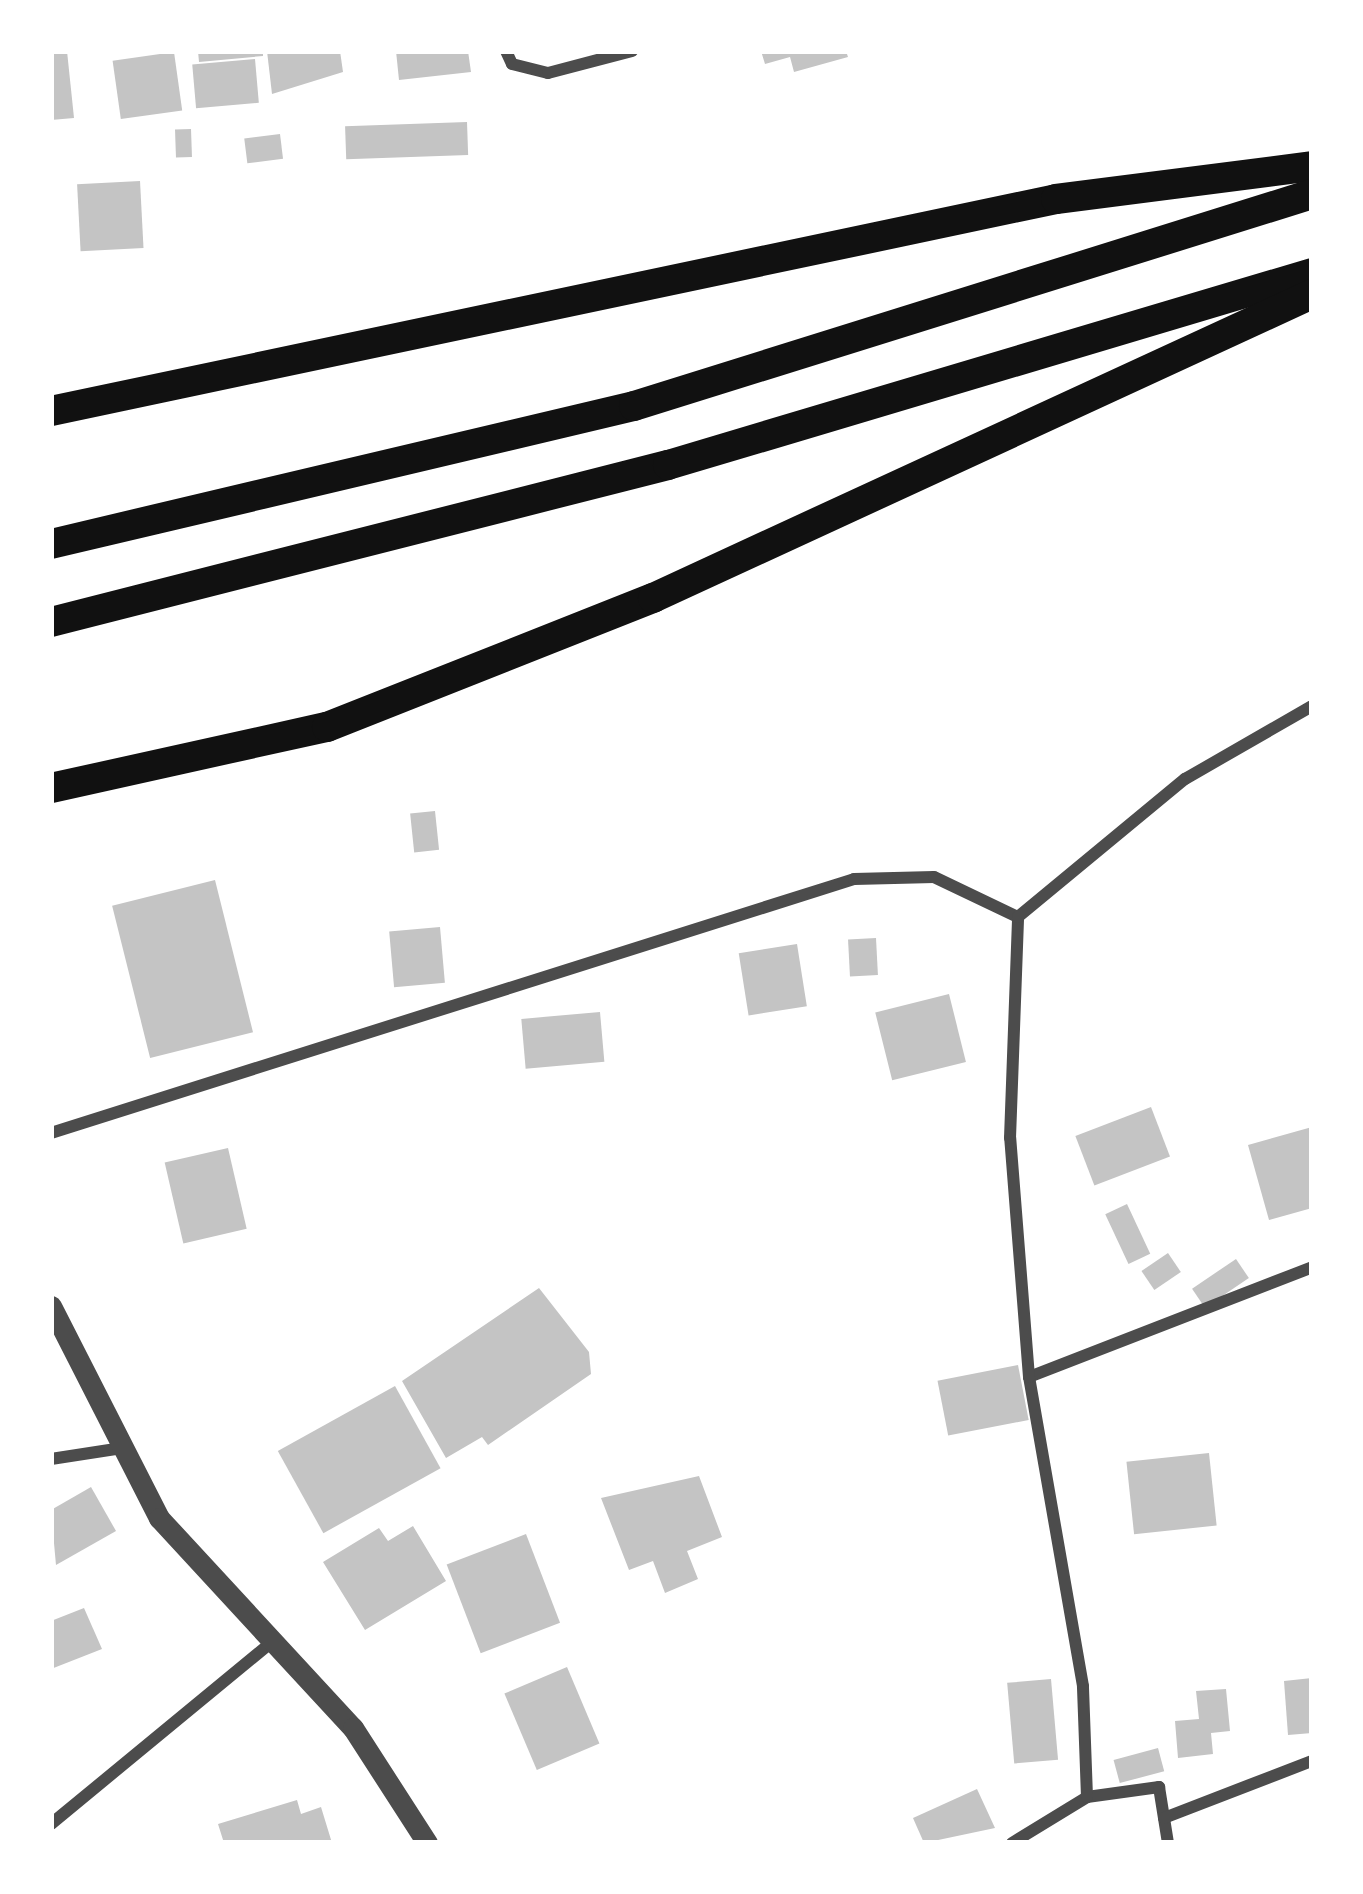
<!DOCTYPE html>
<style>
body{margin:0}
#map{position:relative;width:1363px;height:1894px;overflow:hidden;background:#fff;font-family:Montserrat,sans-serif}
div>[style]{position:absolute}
.building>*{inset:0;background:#c4c4c4;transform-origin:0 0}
.minor>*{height:12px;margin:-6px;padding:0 6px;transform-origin:6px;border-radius:6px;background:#4c4c4c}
.tertiary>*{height:21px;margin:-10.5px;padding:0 10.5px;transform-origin:10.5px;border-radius:10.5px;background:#4c4c4c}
.motorway>*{height:30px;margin:-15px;padding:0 15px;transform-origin:15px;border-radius:15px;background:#111}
span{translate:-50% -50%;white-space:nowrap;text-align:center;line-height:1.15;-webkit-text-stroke:12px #fff;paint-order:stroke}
.frame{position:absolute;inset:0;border:54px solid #fff;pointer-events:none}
</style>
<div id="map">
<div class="building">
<div style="clip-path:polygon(51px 51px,67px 51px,74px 118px,51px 120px)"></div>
<div style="clip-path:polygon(198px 51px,263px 51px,263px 56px,199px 62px)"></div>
<div style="clip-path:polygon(267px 51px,340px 51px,343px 72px,272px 94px)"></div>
<div style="clip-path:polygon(396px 51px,468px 51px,471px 72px,399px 80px)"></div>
<div style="clip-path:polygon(761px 51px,846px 51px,848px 57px,794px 72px,790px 57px,765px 64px)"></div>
<div style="left:174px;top:52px;width:59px;height:62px;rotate:82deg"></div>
<div style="left:255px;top:59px;width:44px;height:63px;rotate:85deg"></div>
<div style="left:467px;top:122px;width:33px;height:122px;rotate:88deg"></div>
<div style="left:191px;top:129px;width:28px;height:16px;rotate:88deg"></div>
<div style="left:280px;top:134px;width:25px;height:36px;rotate:83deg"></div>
<div style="left:140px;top:181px;width:67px;height:63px;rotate:87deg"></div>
<div style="left:435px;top:811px;width:39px;height:25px;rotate:84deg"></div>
<div style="left:215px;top:880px;width:157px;height:106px;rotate:76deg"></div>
<div style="left:440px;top:927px;width:56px;height:51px;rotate:85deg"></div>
<div style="left:876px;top:938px;width:37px;height:28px;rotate:87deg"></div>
<div style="left:797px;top:944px;width:63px;height:59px;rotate:81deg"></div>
<div style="left:949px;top:994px;width:70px;height:76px;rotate:76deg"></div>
<div style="left:600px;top:1012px;width:50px;height:79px;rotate:85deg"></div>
<div style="left:1151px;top:1107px;width:53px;height:81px;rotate:69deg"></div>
<div style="clip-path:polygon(1312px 1127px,1312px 1208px,1269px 1220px,1248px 1145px)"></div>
<div style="left:228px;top:1148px;width:83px;height:65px;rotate:77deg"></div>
<div style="left:1127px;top:1204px;width:55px;height:24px;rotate:65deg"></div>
<div style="left:1168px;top:1253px;width:23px;height:32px;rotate:56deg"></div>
<div style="left:1236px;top:1259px;width:23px;height:53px;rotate:56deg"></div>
<div style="clip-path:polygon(539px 1288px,589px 1352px,591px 1374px,488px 1445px,482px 1437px,446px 1458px,402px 1381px)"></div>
<div style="left:1018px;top:1365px;width:56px;height:82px;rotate:79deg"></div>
<div style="left:395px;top:1386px;width:94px;height:134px;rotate:61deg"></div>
<div style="left:1209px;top:1453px;width:73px;height:83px;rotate:84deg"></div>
<div style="clip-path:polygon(699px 1476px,722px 1537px,687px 1551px,698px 1579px,665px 1593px,653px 1561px,629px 1570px,601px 1498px)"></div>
<div style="clip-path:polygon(91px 1487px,116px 1531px,56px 1565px,51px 1510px)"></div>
<div style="clip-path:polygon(413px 1526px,446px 1581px,365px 1630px,323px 1562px,379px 1528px,388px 1541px)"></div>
<div style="left:526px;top:1534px;width:95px;height:85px;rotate:69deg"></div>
<div style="clip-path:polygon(84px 1608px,102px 1649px,51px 1669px,51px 1621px)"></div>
<div style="left:567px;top:1667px;width:83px;height:68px;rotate:67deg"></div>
<div style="clip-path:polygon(1312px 1678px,1312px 1733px,1288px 1735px,1284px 1681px)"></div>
<div style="left:1051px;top:1679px;width:81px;height:44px;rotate:85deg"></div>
<div style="clip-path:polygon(1226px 1689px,1230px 1731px,1211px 1733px,1213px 1754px,1178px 1758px,1175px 1721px,1199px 1719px,1196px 1691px)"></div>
<div style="left:1158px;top:1748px;width:24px;height:46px;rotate:75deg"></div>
<div style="clip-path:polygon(977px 1789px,995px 1828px,924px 1843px,913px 1818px)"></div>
<div style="clip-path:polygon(297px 1800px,301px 1814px,321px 1807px,332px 1843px,224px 1843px,218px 1824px)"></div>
</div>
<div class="minor">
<div style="left:506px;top:51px;width:14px;rotate:65deg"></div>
<div style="left:512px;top:64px;width:37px;rotate:14deg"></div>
<div style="left:548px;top:73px;width:87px;rotate:-14.7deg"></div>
<div style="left:51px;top:1133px;width:842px;rotate:-17.55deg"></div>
<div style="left:854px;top:879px;width:80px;rotate:-1.4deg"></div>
<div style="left:934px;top:877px;width:93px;rotate:25.5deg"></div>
<div style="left:1029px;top:1377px;width:304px;rotate:-21.2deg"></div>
<div style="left:51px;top:1459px;width:72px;rotate:-8.8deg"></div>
<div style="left:1087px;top:1797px;width:73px;rotate:-7.9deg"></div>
<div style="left:1159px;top:1787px;width:57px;rotate:80.9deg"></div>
<div style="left:1164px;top:1818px;width:159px;rotate:-21.1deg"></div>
<div style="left:51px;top:1824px;width:288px;rotate:-39.5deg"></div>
<div style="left:1012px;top:1843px;width:88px;rotate:-31.5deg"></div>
<div style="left:1087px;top:1797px;width:111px;rotate:-92.1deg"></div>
<div style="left:1083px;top:1686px;width:314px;rotate:-99.9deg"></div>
<div style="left:1029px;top:1377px;width:240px;rotate:-94.5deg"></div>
<div style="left:1010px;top:1138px;width:221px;rotate:-87.9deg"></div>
<div style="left:1018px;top:917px;width:217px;rotate:-39.6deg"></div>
<div style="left:1185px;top:779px;width:146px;rotate:-29.9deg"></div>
</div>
<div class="tertiary">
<div style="left:51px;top:1306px;width:238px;rotate:63deg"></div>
<div style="left:159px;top:1518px;width:286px;rotate:47.3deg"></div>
<div style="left:353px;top:1728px;width:137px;rotate:57.2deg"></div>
</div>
<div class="motorway">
<div style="left:51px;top:411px;width:1027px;rotate:-11.91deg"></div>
<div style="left:1056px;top:199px;width:258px;rotate:-7.3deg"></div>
<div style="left:51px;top:544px;width:599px;rotate:-13.32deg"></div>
<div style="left:634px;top:406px;width:710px;rotate:-17.36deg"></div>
<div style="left:51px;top:622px;width:637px;rotate:-14.28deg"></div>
<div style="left:668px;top:465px;width:672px;rotate:-16.6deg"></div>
<div style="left:51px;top:788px;width:283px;rotate:-12.5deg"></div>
<div style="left:327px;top:727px;width:351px;rotate:-21.6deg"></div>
<div style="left:653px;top:598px;width:726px;rotate:-24.76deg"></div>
</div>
<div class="frame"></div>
</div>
